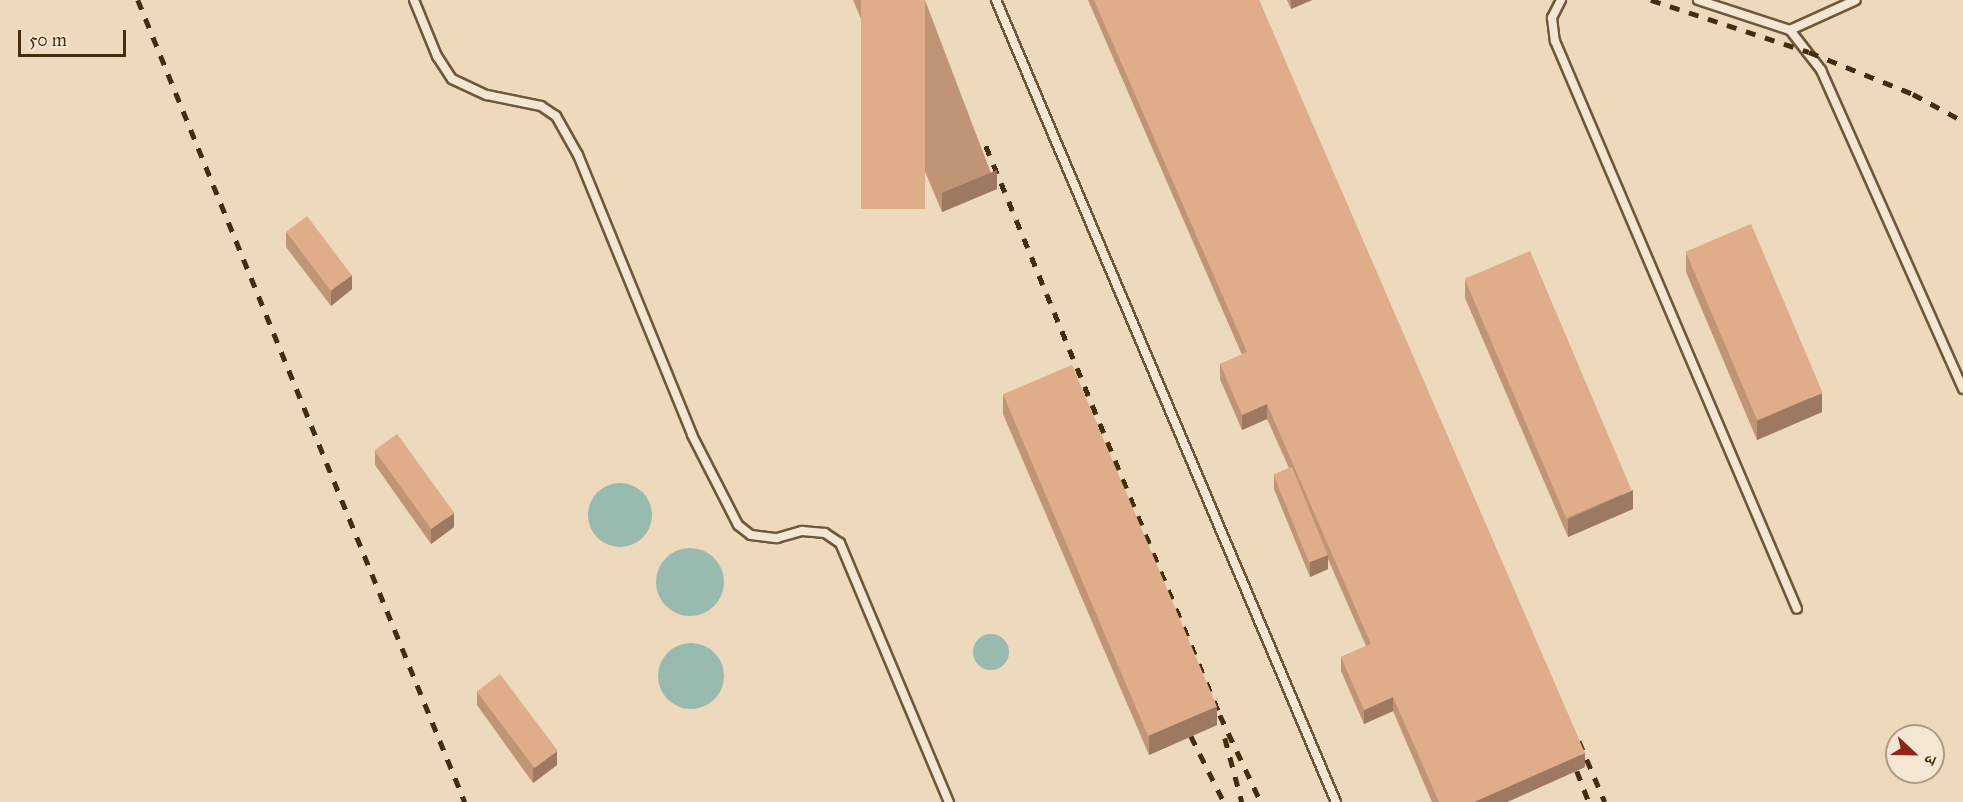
<!DOCTYPE html>
<meta charset="utf-8">
<style>
body{margin:0}
#map{position:relative;width:1963px;height:802px;overflow:hidden;background:#edd9bb;font-family:"IM FELL Great Primer","Noto Serif Devanagari",serif}
div>[style]{position:absolute}
.water>*{inset:0;background:#99baae}
.round{border-radius:50%}
.roads{filter:drop-shadow(2px 0 #6e5837) drop-shadow(-2px 0 #6e5837) drop-shadow(0 2px #6e5837) drop-shadow(0 -2px #6e5837)}
.lane>*{height:8px;margin:-4px;padding:0 4px;transform-origin:4px;border-radius:4px;background:#f3e6d3}
.rail>*{height:4.5px;margin-top:-2.25px;transform-origin:0;background:repeating-linear-gradient(90deg,#432d0b 0 10px,transparent 0 20px)}
.wall>*{inset:0;background:#c09576}
.shaded-wall>*{inset:0;background:#9c7960}
.building>*{inset:0;background:#dfad89;transform-origin:0 0}
span{translate:-50% -50%;white-space:nowrap;text-align:center;line-height:1.15;-webkit-text-stroke:6px #f3e6d3;paint-order:stroke}
.north{position:absolute;left:1885px;top:724px;width:60px;height:60px;box-sizing:border-box;background:#f3e6d3;border:2px solid #ad9c83;border-radius:50%;rotate:112deg;font-size:16px;font-weight:700;line-height:24px;text-align:center;color:#432d0b}
.north::after{content:'';display:block;margin:auto;width:21px;height:27px;background:#8f2418;clip-path:polygon(50% 0,100% 100%,50% 72%,0 100%)}
.scale{position:absolute;left:18px;top:30px;width:108px;height:27px;box-sizing:border-box;border:3px solid #432d0b;border-top:0;padding-left:8px;font-size:18px;line-height:21px;white-space:nowrap;color:#432d0b;-webkit-text-stroke:4px #f3e6d3;paint-order:stroke}
</style>
<div id="map">
<div class="water">
<div class="round" style="left:588px;top:483px;width:64px;height:64px"></div>
<div class="round" style="left:656px;top:548px;width:68px;height:68px"></div>
<div class="round" style="left:973px;top:634px;width:36px;height:36px"></div>
<div class="round" style="left:658px;top:643px;width:66px;height:66px"></div>
</div>
<div class="roads">
<div class="lane">
<div style="left:414px;top:0;width:61px;rotate:67.7deg"></div>
<div style="left:437px;top:56px;width:27px;rotate:57deg"></div>
<div style="left:452px;top:79px;width:38px;rotate:25deg"></div>
<div style="left:487px;top:95px;width:55px;rotate:11.5deg"></div>
<div style="left:541px;top:106px;width:18px;rotate:34deg"></div>
<div style="left:556px;top:116px;width:45px;rotate:60.6deg"></div>
<div style="left:578px;top:155px;width:302px;rotate:67.8deg"></div>
<div style="left:692px;top:435px;width:101px;rotate:62.9deg"></div>
<div style="left:738px;top:525px;width:16px;rotate:38deg"></div>
<div style="left:751px;top:535px;width:26px;rotate:7deg"></div>
<div style="left:777px;top:538px;width:26px;rotate:-16deg"></div>
<div style="left:802px;top:531px;width:23px;rotate:5deg"></div>
<div style="left:825px;top:533px;width:18px;rotate:34deg"></div>
<div style="left:840px;top:543px;width:281px;rotate:67.2deg"></div>
<div style="left:996px;top:0;width:871px;rotate:67.03deg"></div>
<div style="left:1561px;top:0;width:20px;rotate:117deg"></div>
<div style="left:1552px;top:18px;width:23px;rotate:83deg"></div>
<div style="left:1555px;top:41px;width:617px;rotate:66.92deg"></div>
<div style="left:1698px;top:0;width:97px;rotate:18.1deg"></div>
<div style="left:1790px;top:30px;width:51px;rotate:52.2deg"></div>
<div style="left:1821px;top:70px;width:349px;rotate:66deg"></div>
<div style="left:1790px;top:30px;width:72px;rotate:-24.4deg"></div>
</div>
</div>
<div class="rail">
<div style="left:138px;top:0;width:866px;rotate:67.82deg"></div>
<div style="left:1651px;top:0;width:166px;rotate:18.2deg"></div>
<div style="left:1809px;top:52px;width:112px;rotate:22deg"></div>
<div style="left:1913px;top:94px;width:57px;rotate:28.4deg"></div>
<div style="left:986px;top:146px;width:615px;rotate:67.65deg"></div>
<div style="left:1220px;top:715px;width:96px;rotate:64.8deg"></div>
<div style="left:1191px;top:736px;width:74px;rotate:63.4deg"></div>
<div style="left:1225px;top:738px;width:66px;rotate:75.1deg"></div>
<div style="left:1579px;top:741px;width:66px;rotate:66.9deg"></div>
<div style="left:1577px;top:771px;width:33px;rotate:69deg"></div>
</div>
<div class="wall">
<div style="clip-path:polygon(853px 0,925px 0,997px 189px,942px 212px)"></div>
<div style="clip-path:polygon(1088px 0,1259px 0,1585px 767px,1507px 802px,1432px 802px,1393px 711px,1364px 724px,1341px 671px,1341px 657px,1366px 646px,1328px 559px,1328px 569px,1310px 577px,1274px 489px,1274px 475px,1289px 468px,1267px 419px,1242px 430px,1220px 379px,1220px 364px,1242px 355px)"></div>
<div style="clip-path:polygon(1287px 0,1312px 0,1291px 9px)"></div>
<div style="clip-path:polygon(286px 232px,352px 289px,331px 306px,286px 247px)"></div>
<div style="clip-path:polygon(1686px 253px,1822px 412px,1757px 440px,1686px 272px)"></div>
<div style="clip-path:polygon(1465px 279px,1633px 509px,1568px 537px,1465px 298px)"></div>
<div style="clip-path:polygon(1003px 395px,1217px 725px,1149px 755px,1003px 414px)"></div>
<div style="clip-path:polygon(375px 451px,454px 527px,431px 544px,375px 465px)"></div>
<div style="clip-path:polygon(477px 691px,557px 765px,533px 783px,477px 705px)"></div>
</div>
<div class="shaded-wall">
<div style="clip-path:polygon(1291px 0,1312px 0,1291px 9px)"></div>
<div style="clip-path:polygon(997px 170px,997px 189px,942px 212px,942px 193px)"></div>
<div style="clip-path:polygon(352px 275px,352px 289px,331px 306px,331px 291px)"></div>
<div style="clip-path:polygon(1822px 393px,1822px 412px,1757px 440px,1757px 421px)"></div>
<div style="clip-path:polygon(1267px 404px,1267px 419px,1242px 430px,1242px 415px)"></div>
<div style="clip-path:polygon(1633px 490px,1633px 509px,1568px 537px,1568px 519px)"></div>
<div style="clip-path:polygon(454px 513px,454px 527px,431px 544px,431px 529px)"></div>
<div style="clip-path:polygon(1328px 555px,1328px 569px,1310px 577px,1310px 562px)"></div>
<div style="clip-path:polygon(1393px 697px,1393px 711px,1364px 724px,1364px 710px)"></div>
<div style="clip-path:polygon(1217px 706px,1217px 725px,1149px 755px,1149px 736px)"></div>
<div style="clip-path:polygon(557px 751px,557px 765px,533px 783px,533px 768px)"></div>
<div style="clip-path:polygon(1585px 753px,1585px 767px,1507px 802px,1474px 802px)"></div>
</div>
<div class="building">
<div style="left:861px;top:0;width:64px;height:209px"></div>
<div style="clip-path:polygon(1094px 0,1259px 0,1585px 753px,1474px 802px,1439px 802px,1393px 697px,1364px 710px,1341px 657px,1371px 644px,1267px 404px,1242px 415px,1220px 364px,1247px 352px)"></div>
<div style="left:307px;top:216px;width:74px;height:26px;rotate:53deg"></div>
<div style="left:1751px;top:224px;width:183px;height:71px;rotate:67deg"></div>
<div style="left:1530px;top:251px;width:260px;height:71px;rotate:67deg"></div>
<div style="left:1072px;top:365px;width:371px;height:75px;rotate:67deg"></div>
<div style="left:397px;top:434px;width:97px;height:28px;rotate:54deg"></div>
<div style="left:1292px;top:467px;width:95px;height:20px;rotate:68deg"></div>
<div style="left:500px;top:674px;width:96px;height:29px;rotate:53deg"></div>
</div>
<div class="north">उ</div>
<div class="scale">50 m</div>
</div>
